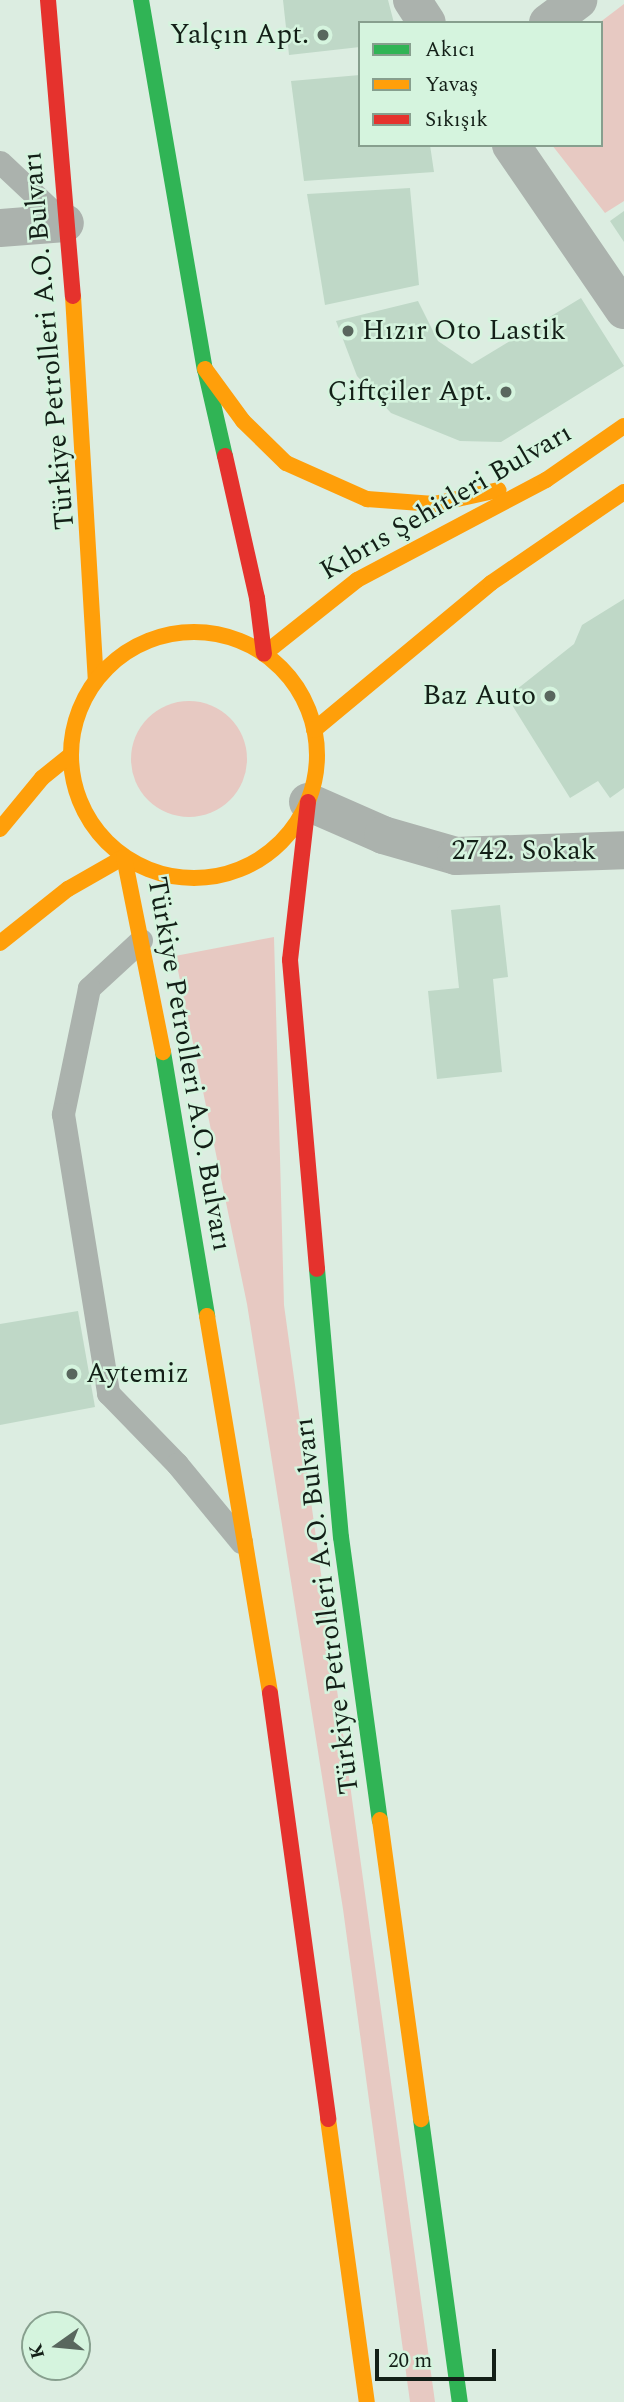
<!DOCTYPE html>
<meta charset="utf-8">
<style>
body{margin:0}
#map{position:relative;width:624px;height:2402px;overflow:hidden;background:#dcede1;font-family:Spectral,serif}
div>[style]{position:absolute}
.green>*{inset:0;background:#e7c9c2}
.round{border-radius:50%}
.building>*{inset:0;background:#bfd8c7}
.lane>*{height:23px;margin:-11.5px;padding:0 11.5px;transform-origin:11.5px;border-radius:11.5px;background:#abb2ad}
.street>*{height:38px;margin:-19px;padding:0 19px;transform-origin:19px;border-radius:19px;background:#abb2ad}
.fast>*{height:16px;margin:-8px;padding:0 8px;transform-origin:8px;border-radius:8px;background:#30b455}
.slow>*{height:16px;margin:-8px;padding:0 8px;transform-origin:8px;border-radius:8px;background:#ff9f0a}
.slow>.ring{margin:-8px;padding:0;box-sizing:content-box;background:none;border:16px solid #ff9f0a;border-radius:50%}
.jam>*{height:16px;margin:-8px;padding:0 8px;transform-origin:8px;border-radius:8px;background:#e5322d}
.dots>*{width:19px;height:19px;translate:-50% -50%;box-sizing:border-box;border:4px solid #d5f4de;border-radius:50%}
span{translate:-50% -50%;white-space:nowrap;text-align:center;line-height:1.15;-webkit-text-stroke:5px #d5f4de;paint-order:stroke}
.poi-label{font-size:28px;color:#131f17}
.right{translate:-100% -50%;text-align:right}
.left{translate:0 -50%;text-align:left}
.street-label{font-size:28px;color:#131f17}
.legend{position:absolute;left:358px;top:21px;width:245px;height:126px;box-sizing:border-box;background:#d5f4de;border:2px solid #879f8e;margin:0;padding:9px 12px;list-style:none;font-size:21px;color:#131f17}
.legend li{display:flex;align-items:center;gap:14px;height:35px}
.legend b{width:35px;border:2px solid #879f8e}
.north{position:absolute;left:21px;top:2311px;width:70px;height:70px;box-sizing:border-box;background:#d5f4de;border:2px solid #879f8e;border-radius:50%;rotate:255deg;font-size:19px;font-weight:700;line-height:28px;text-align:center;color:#131f17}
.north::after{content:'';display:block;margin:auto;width:24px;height:32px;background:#59675e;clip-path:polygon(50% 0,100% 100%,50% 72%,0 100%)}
.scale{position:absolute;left:375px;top:2349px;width:121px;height:32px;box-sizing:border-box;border:4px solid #131f17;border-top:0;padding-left:9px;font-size:21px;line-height:24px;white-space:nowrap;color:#131f17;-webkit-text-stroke:5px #d5f4de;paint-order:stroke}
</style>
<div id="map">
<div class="green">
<div style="clip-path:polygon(624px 4px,624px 201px,605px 213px,552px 145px,601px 145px,599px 23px)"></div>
<div class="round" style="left:131px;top:701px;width:116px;height:116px"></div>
<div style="clip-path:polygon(274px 937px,284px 1305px,435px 2402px,410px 2402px,343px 1909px,247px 1304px,175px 956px)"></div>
</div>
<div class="building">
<div style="clip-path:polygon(283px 0,388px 0,394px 23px,360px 23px,360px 47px,289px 55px)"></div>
<div style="clip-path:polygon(360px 75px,360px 145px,430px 145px,434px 172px,304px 181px,291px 81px)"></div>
<div style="clip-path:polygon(410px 188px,419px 285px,325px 305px,307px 194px)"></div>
<div style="clip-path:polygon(624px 211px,624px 242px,610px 221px)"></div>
<div style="clip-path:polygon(581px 298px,624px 366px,501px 442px,460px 441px,391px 413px,357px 376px,336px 321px,418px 301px,438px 341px,472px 364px)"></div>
<div style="clip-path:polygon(624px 599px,624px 788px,610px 798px,598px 781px,570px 798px,507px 697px,574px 644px,582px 625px)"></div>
<div style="clip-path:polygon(500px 905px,508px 977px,493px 979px,502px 1072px,437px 1079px,428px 991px,459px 988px,451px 910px)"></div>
<div style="clip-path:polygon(78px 1311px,95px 1407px,0 1425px,0 1324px)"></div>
</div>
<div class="lane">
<div style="left:0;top:162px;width:89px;rotate:43.2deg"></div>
<div style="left:141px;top:940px;width:71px;rotate:137.3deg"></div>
<div style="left:89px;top:988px;width:129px;rotate:101.7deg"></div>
<div style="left:63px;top:1114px;width:283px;rotate:80.8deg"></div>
<div style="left:108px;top:1393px;width:99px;rotate:45.8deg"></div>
<div style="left:177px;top:1464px;width:101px;rotate:50.6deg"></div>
</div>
<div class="street">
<div style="left:412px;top:0;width:27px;rotate:57deg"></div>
<div style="left:548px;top:23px;width:38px;rotate:-37deg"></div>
<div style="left:511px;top:145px;width:200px;rotate:55.6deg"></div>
<div style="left:0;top:228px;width:65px;rotate:-4.4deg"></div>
<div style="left:308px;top:802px;width:82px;rotate:23.7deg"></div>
<div style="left:383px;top:835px;width:76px;rotate:16deg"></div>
<div style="left:456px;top:856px;width:168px;rotate:-2deg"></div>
</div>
<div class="fast">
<div style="left:141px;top:0;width:375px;rotate:80.2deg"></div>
<div style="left:205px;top:369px;width:89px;rotate:77.1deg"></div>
<div style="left:163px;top:1052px;width:268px;rotate:80.5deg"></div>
<div style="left:317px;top:1269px;width:269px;rotate:84.9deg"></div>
<div style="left:341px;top:1537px;width:286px;rotate:82.2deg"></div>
<div style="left:421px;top:2119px;width:286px;rotate:82.2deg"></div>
</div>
<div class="slow">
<div style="left:73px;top:296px;width:383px;rotate:86.6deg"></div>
<div style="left:205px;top:369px;width:64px;rotate:53.8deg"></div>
<div style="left:243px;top:421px;width:60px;rotate:44.3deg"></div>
<div style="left:286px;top:463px;width:89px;rotate:24deg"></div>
<div style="left:367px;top:499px;width:67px;rotate:4.3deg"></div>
<div style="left:434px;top:504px;width:66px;rotate:-12.2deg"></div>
<div class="ring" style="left:71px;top:632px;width:230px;height:230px"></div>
<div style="left:264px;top:654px;width:119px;rotate:-38.5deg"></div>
<div style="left:357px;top:580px;width:214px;rotate:-27.9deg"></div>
<div style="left:546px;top:480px;width:95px;rotate:-34.7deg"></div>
<div style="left:314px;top:730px;width:230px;rotate:-39.7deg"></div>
<div style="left:491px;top:583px;width:161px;rotate:-34.4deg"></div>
<div style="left:0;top:829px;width:66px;rotate:-50.5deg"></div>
<div style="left:42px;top:778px;width:36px;rotate:-39deg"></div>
<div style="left:0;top:943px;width:87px;rotate:-38.5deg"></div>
<div style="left:68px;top:889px;width:64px;rotate:-29.7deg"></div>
<div style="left:124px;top:857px;width:199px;rotate:78.7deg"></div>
<div style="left:207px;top:1316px;width:382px;rotate:80.5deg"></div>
<div style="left:380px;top:1820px;width:302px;rotate:82.2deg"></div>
<div style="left:328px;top:2119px;width:286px;rotate:82.2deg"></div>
</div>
<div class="jam">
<div style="left:48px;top:0;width:297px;rotate:85.2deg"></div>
<div style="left:225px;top:456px;width:146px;rotate:77.3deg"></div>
<div style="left:257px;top:598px;width:56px;rotate:82.9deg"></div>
<div style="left:308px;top:802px;width:159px;rotate:96.5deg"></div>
<div style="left:290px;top:960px;width:310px;rotate:85deg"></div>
<div style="left:270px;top:1693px;width:430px;rotate:82.2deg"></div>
</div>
<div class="dots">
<div style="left:323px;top:35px;background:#59675e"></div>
<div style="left:348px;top:331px;background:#59675e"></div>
<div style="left:506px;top:392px;background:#59675e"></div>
<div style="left:550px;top:696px;background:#59675e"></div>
<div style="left:72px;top:1374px;background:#59675e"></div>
</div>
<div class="poi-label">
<span class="right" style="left:309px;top:35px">Yalçın Apt.</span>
<span class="left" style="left:362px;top:331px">Hızır Oto Lastik</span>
<span class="right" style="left:492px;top:392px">Çiftçiler Apt.</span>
<span class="right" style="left:536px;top:696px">Baz Auto</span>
<span class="left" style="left:86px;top:1374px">Aytemiz</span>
</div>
<div class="street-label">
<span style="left:49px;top:341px;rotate:-95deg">Türkiye Petrolleri A.O. Bulvarı</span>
<span style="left:446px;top:502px;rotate:-30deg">Kıbrıs Şehitleri Bulvarı</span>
<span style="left:524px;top:851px">2742. Sokak</span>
<span style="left:189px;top:1064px;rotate:80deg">Türkiye Petrolleri A.O. Bulvarı</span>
<span style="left:327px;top:1606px;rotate:-97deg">Türkiye Petrolleri A.O. Bulvarı</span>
</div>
<ul class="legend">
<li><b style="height:9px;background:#30b455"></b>Akıcı</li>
<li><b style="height:9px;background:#ff9f0a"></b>Yavaş</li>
<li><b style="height:9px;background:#e5322d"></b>Sıkışık</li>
</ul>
<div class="north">K</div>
<div class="scale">20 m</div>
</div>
